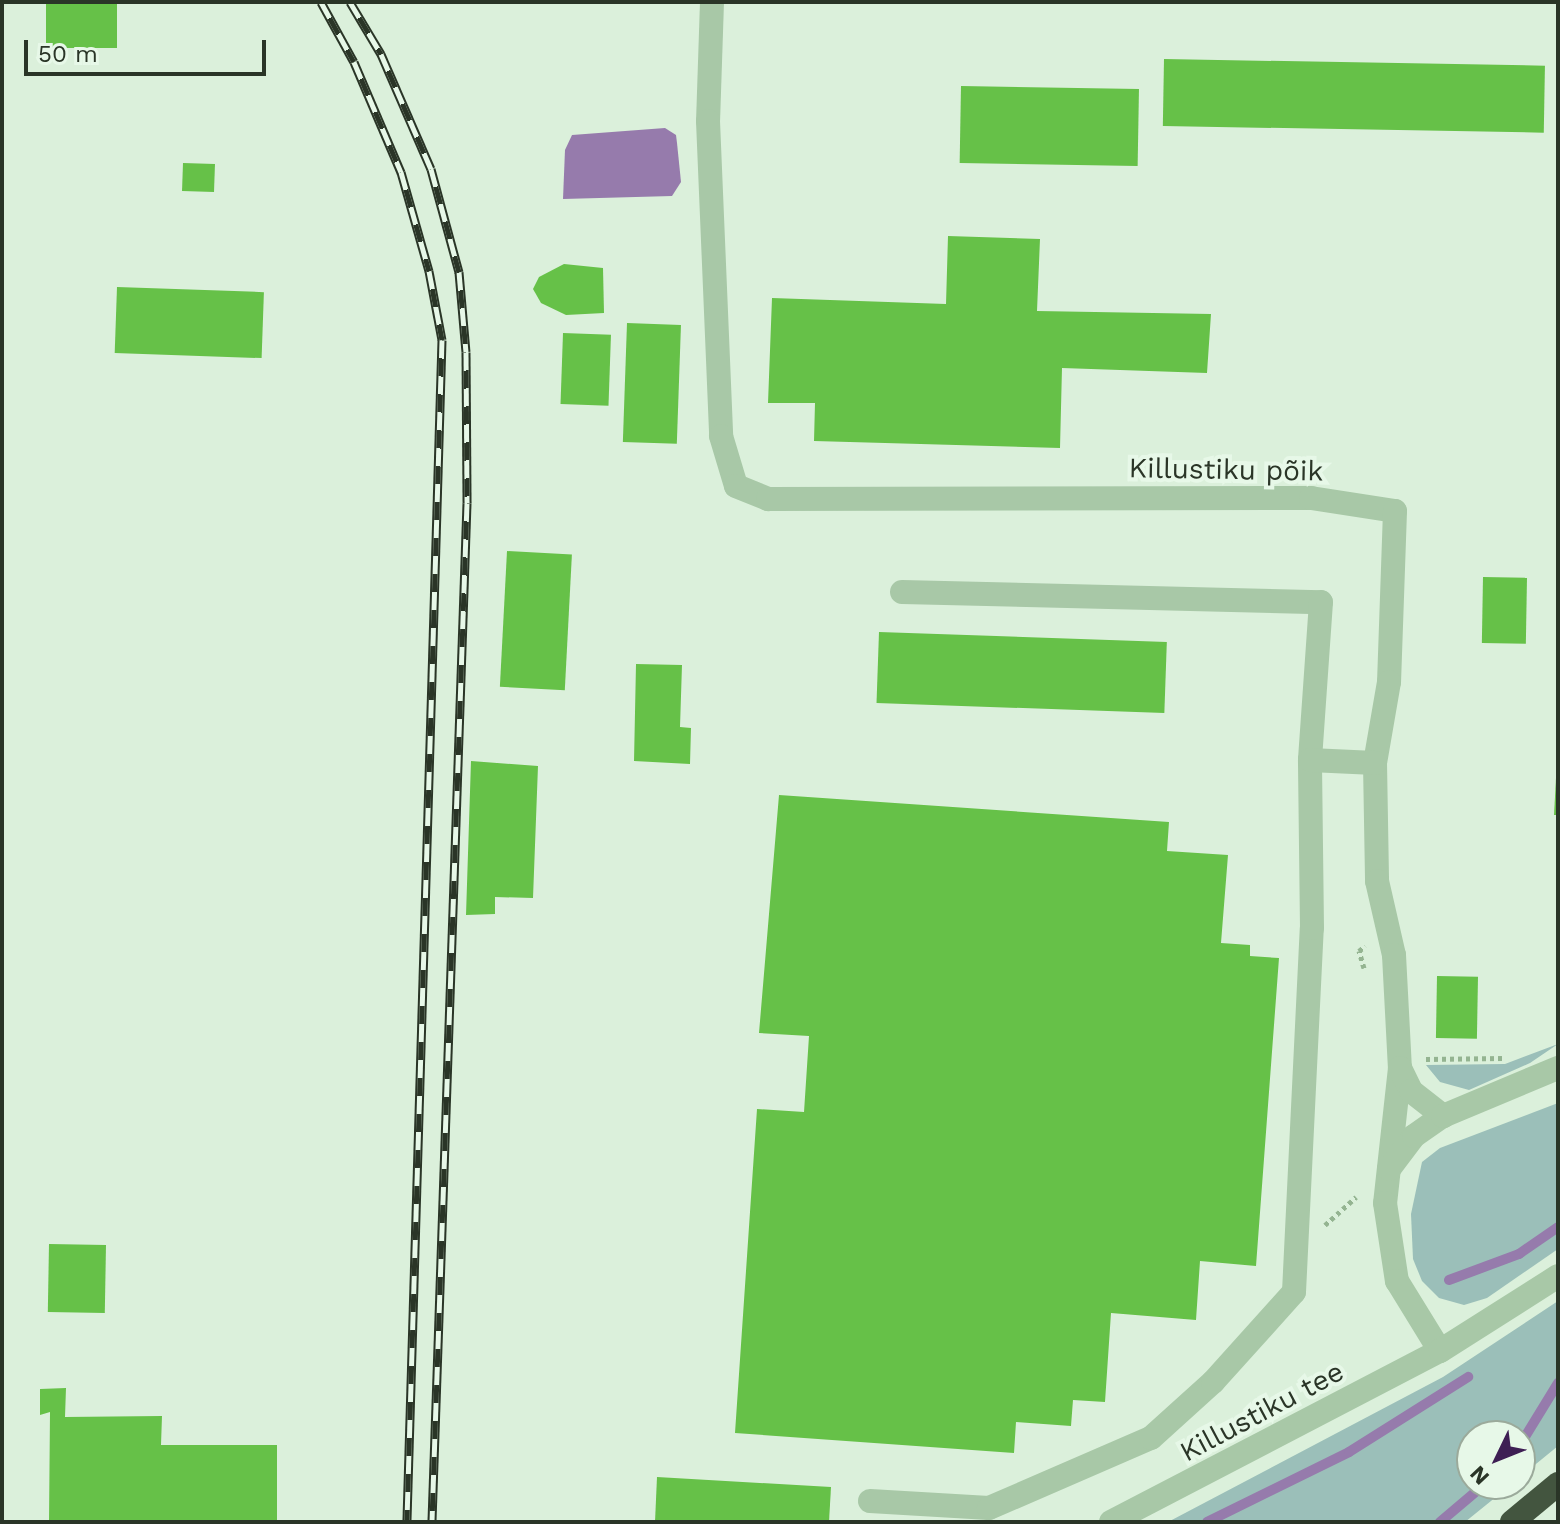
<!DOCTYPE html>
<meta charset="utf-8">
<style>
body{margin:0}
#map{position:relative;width:1560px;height:1524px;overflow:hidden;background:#dbf0db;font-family:"Work Sans",sans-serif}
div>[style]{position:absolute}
.green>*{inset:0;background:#9bbfb9}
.water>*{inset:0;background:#967bac}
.stream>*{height:10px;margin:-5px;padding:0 5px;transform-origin:5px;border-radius:5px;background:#967bac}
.building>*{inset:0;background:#66c148;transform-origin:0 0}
.path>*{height:5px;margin-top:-2.5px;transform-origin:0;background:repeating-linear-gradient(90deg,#94b491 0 4px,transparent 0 8px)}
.minor>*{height:24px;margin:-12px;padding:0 12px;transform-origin:12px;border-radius:12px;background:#a8c8a7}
.highway>*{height:24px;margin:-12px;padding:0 12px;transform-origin:12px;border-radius:12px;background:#43553f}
.rail>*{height:9px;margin-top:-4.5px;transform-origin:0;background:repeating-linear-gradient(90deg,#e7f8e8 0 18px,#2a3527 0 36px);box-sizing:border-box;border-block:2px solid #2a3527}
span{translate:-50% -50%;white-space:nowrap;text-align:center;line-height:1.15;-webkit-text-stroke:8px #e7f8e8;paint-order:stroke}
.street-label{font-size:28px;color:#2a3527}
.frame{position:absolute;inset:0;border:4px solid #2a3527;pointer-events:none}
.north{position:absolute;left:1456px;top:1420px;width:80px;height:80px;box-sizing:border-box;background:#e7f8e8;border:2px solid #9baa9b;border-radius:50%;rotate:227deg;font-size:22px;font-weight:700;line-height:32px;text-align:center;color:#2a3527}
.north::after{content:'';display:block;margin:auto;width:28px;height:36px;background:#3e1f54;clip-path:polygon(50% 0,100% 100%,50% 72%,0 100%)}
.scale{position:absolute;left:24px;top:40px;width:242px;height:36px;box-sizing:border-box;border:4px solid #2a3527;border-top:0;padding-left:10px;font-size:24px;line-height:28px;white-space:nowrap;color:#2a3527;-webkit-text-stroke:6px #e7f8e8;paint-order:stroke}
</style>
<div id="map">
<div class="green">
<div style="clip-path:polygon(1558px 1044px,1530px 1063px,1469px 1090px,1440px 1082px,1426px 1065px,1505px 1064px)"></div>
<div style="clip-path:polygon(1558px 1103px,1558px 1249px,1487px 1298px,1464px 1305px,1439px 1298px,1422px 1281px,1413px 1259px,1411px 1214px,1422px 1162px,1440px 1148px)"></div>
<div style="clip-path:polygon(1558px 1301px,1558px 1446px,1520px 1477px,1520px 1436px,1472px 1436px,1472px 1484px,1512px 1484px,1465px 1522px,1168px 1522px,1443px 1377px)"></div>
</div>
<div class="water">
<div style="clip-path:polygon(665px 128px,676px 135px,677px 143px,681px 182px,672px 196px,563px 199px,565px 150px,572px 135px)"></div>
</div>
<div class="stream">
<div style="left:1449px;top:1280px;width:75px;rotate:-20.4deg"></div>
<div style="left:1519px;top:1254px;width:47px;rotate:-34.7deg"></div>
<div style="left:1520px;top:1445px;width:73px;rotate:-58.5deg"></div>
<div style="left:1207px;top:1522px;width:158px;rotate:-26.2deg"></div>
<div style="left:1349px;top:1452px;width:141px;rotate:-32.2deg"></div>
<div style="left:1440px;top:1522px;width:59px;rotate:-40.2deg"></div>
</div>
<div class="building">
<div style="left:46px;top:2px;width:71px;height:46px"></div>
<div style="left:1164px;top:59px;width:381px;height:67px;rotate:1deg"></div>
<div style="left:961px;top:86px;width:178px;height:77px;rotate:1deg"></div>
<div style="left:183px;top:163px;width:32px;height:28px;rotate:2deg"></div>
<div style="clip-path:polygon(948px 236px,1040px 239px,1037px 311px,1211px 314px,1207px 373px,1062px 368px,1060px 448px,814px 441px,815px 403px,768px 403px,772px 298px,946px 304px)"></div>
<div style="clip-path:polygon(564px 264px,603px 268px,604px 313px,566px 315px,541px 303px,533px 289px,539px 277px)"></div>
<div style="left:117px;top:287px;width:147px;height:66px;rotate:2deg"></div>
<div style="left:627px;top:323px;width:54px;height:119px;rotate:2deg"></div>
<div style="left:563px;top:333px;width:48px;height:71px;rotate:2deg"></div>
<div style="left:507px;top:551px;width:65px;height:136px;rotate:3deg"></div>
<div style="left:1483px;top:577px;width:44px;height:66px;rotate:1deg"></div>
<div style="left:879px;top:632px;width:288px;height:71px;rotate:2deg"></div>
<div style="clip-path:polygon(636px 664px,682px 665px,680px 727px,691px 728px,690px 764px,634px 761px)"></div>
<div style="clip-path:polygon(471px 761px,538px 766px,533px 898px,495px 897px,495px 914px,466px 915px)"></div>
<div style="clip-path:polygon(1556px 778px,1558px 778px,1558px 815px,1554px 815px)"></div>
<div style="clip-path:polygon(779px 795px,1169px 822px,1167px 851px,1228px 855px,1221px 943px,1250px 945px,1250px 956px,1279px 958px,1256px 1266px,1200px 1261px,1196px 1320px,1111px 1313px,1105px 1402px,1073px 1400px,1071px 1426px,1016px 1422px,1014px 1453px,735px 1433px,757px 1109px,804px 1112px,809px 1036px,759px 1033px)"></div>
<div style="left:1437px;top:976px;width:41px;height:62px;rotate:1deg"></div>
<div style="left:49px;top:1244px;width:57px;height:68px;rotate:1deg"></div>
<div style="clip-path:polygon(66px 1388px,65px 1417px,162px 1416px,161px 1445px,277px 1445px,277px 1522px,49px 1522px,50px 1412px,40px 1415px,40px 1389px)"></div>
<div style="clip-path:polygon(657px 1477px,831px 1487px,829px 1522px,655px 1522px)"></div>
</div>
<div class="path">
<div style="left:1364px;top:968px;width:18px;rotate:-106deg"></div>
<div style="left:1359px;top:951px;width:8px;rotate:-40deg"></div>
<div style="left:1426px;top:1059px;width:78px;rotate:-0.7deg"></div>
<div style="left:1325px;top:1225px;width:42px;rotate:-42.1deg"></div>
</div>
<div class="minor">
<div style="left:712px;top:2px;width:119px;rotate:91.9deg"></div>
<div style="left:708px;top:121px;width:315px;rotate:87.6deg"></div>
<div style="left:721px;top:436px;width:52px;rotate:73.3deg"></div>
<div style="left:736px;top:486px;width:35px;rotate:22deg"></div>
<div style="left:768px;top:499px;width:543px;rotate:-0.11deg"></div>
<div style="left:1311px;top:498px;width:85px;rotate:8.8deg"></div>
<div style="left:1395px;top:511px;width:171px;rotate:92deg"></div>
<div style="left:1389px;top:682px;width:82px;rotate:99.8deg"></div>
<div style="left:1375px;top:763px;width:118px;rotate:89deg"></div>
<div style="left:1377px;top:881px;width:76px;rotate:77.1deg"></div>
<div style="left:1394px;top:955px;width:113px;rotate:87deg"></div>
<div style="left:1400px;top:1068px;width:136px;rotate:96.3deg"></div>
<div style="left:1385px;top:1203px;width:79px;rotate:81.3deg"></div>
<div style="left:1397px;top:1281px;width:82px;rotate:58.4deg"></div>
<div style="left:902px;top:592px;width:419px;rotate:1.4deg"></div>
<div style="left:1321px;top:602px;width:158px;rotate:94deg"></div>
<div style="left:1400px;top:1068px;width:25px;rotate:64deg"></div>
<div style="left:1411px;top:1091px;width:41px;rotate:38deg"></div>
<div style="left:1389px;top:1169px;width:41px;rotate:-52.9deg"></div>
<div style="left:1414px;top:1136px;width:35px;rotate:-35deg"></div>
<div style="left:1443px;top:1116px;width:125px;rotate:-22.7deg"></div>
<div style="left:870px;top:1501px;width:119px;rotate:3.4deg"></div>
<div style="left:989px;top:1508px;width:176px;rotate:-23.4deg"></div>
<div style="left:1151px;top:1438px;width:84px;rotate:-42.1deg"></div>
<div style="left:1213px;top:1382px;width:121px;rotate:-48deg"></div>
<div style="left:1294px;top:1292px;width:364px;rotate:-87.2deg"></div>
<div style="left:1312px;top:928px;width:168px;rotate:-90.7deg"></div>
<div style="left:1310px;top:760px;width:65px;rotate:2.6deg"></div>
<div style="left:1111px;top:1522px;width:371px;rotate:-27.5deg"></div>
<div style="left:1440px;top:1351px;width:140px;rotate:-32.4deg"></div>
</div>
<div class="highway">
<div style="left:1512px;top:1522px;width:60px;rotate:-39.6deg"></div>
</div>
<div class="rail">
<div style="left:321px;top:2px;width:68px;rotate:61.2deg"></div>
<div style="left:354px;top:62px;width:120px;rotate:66.9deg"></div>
<div style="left:401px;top:172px;width:103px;rotate:74.2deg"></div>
<div style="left:429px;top:271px;width:70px;rotate:79.3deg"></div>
<div style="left:442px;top:340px;width:1183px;rotate:91.7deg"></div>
<div style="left:350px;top:2px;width:61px;rotate:59.2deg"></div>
<div style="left:381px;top:54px;width:125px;rotate:66.5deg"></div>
<div style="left:431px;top:169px;width:107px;rotate:74.8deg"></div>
<div style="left:459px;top:272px;width:80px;rotate:85deg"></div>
<div style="left:466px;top:352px;width:151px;rotate:89.6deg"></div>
<div style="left:467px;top:503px;width:1020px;rotate:91.97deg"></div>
</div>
<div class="street-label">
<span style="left:1226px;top:470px;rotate:1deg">Killustiku põik</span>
<span style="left:1262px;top:1412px;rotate:-28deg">Killustiku tee</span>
</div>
<div class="frame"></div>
<div class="north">N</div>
<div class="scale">50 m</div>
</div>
